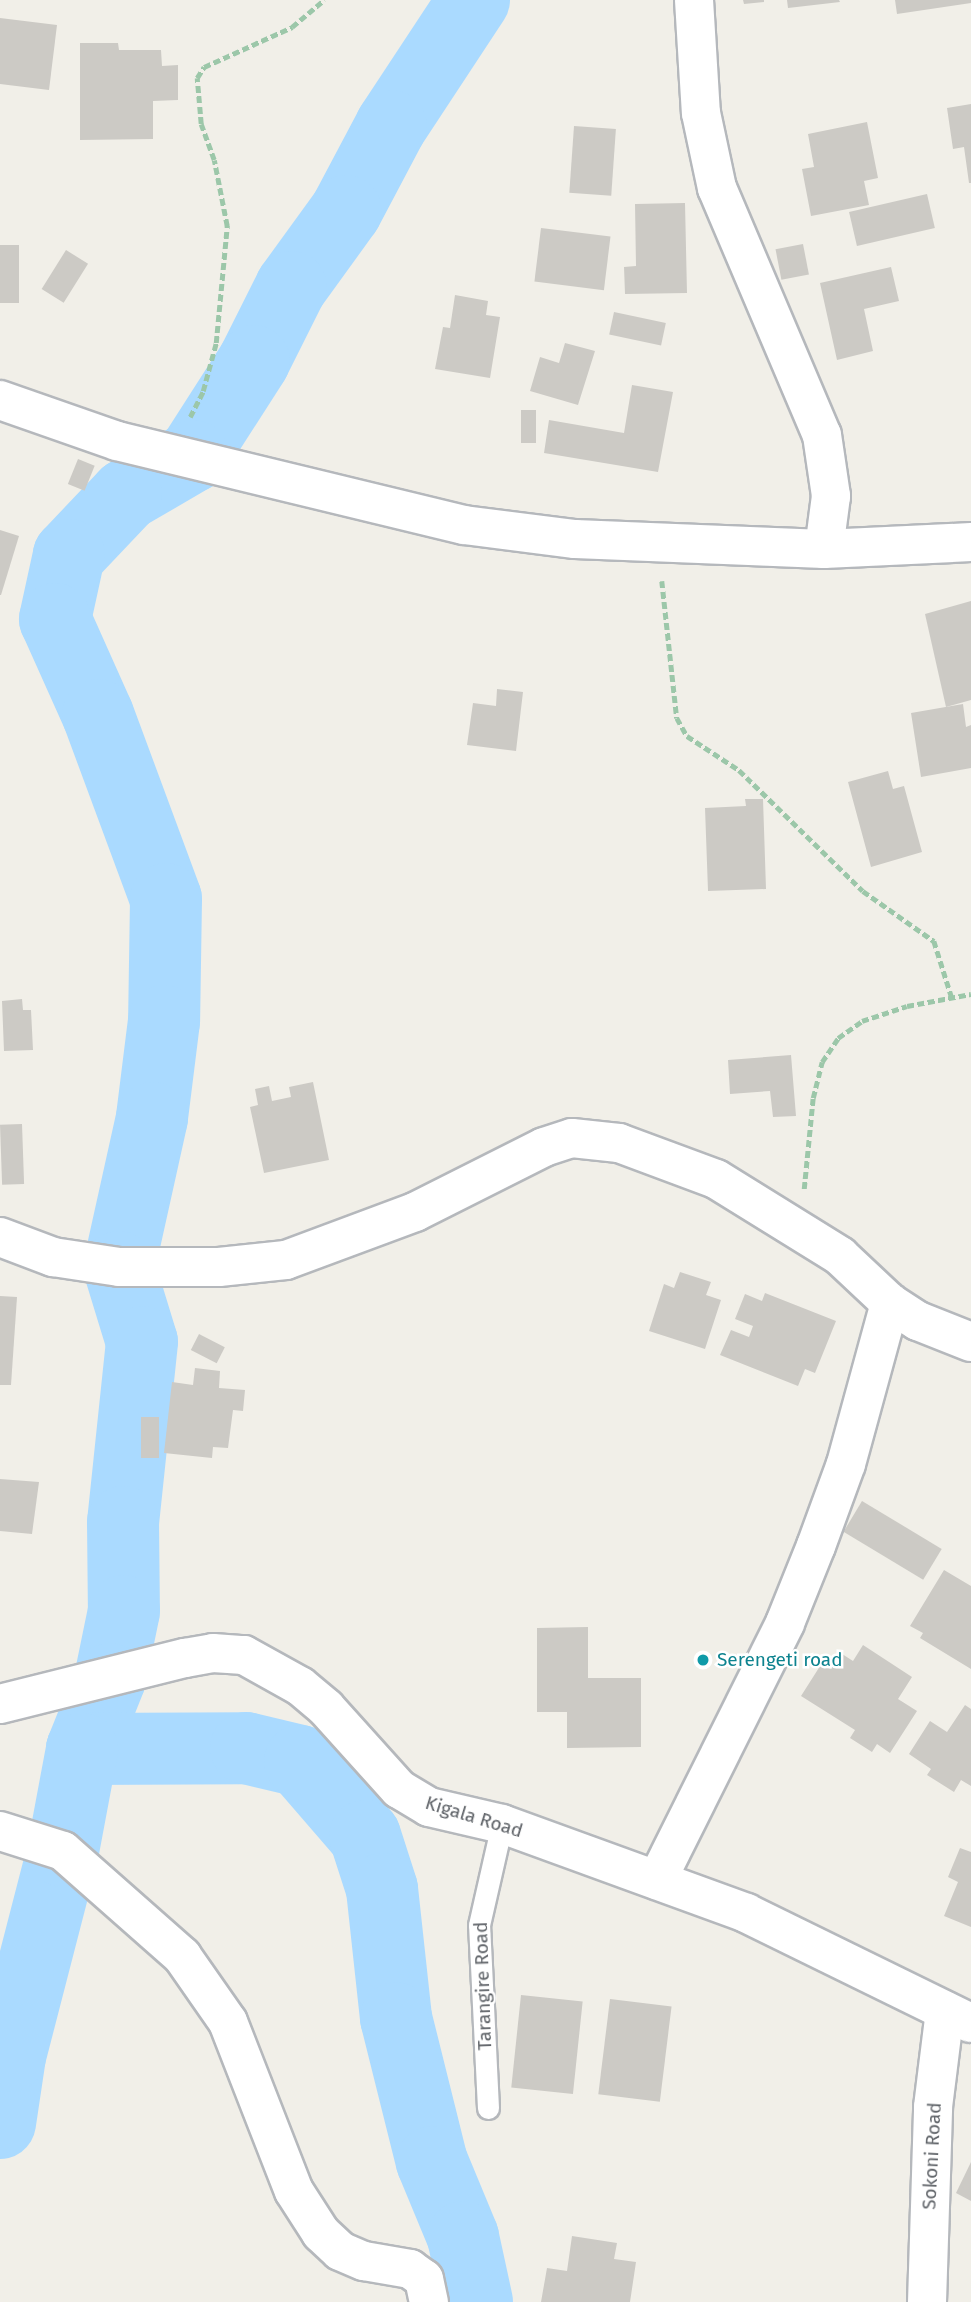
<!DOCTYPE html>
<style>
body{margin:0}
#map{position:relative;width:971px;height:2302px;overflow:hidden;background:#f1efe8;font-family:"Fira Sans",sans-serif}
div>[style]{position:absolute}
.river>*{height:72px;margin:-36px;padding:0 36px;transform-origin:36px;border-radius:36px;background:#aadaff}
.building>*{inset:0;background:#cccac5;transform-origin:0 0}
.path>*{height:4.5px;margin-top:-2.25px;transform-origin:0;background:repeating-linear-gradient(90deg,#9cc7a9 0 7px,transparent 0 10.5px)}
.roads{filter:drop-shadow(2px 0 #b5b8bc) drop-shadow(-2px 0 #b5b8bc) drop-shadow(0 2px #b5b8bc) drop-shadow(0 -2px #b5b8bc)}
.lane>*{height:21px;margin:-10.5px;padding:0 10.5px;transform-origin:10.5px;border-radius:10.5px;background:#fff}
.street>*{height:38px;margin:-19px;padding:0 19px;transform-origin:19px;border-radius:19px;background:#fff}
.secondary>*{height:38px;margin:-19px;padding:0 19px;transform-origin:19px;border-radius:19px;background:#fff}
.dots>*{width:19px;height:19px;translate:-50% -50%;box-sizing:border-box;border:4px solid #fff;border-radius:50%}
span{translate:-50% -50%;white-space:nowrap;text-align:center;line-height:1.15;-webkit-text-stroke:5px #fff;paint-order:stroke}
.culture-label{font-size:19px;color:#0d838f}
.left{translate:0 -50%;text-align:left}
.street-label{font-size:19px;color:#5f6368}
</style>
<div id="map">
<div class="river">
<div style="left:474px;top:0;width:151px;rotate:123.4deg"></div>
<div style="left:391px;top:126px;width:96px;rotate:117.9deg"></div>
<div style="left:346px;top:211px;width:94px;rotate:125.9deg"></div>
<div style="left:291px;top:287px;width:83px;rotate:116.6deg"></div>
<div style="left:254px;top:361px;width:113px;rotate:122.7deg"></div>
<div style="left:193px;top:456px;width:78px;rotate:149.8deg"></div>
<div style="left:126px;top:495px;width:83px;rotate:133.5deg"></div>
<div style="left:69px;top:555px;width:66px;rotate:102.3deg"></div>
<div style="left:55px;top:619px;width:105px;rotate:65.9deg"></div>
<div style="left:98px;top:715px;width:196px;rotate:69.7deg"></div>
<div style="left:166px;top:899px;width:122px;rotate:90.9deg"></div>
<div style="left:164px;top:1021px;width:98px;rotate:97.1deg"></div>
<div style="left:152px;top:1118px;width:153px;rotate:102.5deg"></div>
<div style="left:119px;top:1267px;width:78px;rotate:73deg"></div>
<div style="left:142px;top:1342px;width:181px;rotate:96deg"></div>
<div style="left:123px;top:1522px;width:89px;rotate:89.4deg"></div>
<div style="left:124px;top:1611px;width:69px;rotate:101.6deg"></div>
<div style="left:110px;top:1679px;width:75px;rotate:111.8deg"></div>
<div style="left:82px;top:1749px;width:164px;rotate:-0.3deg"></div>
<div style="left:246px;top:1748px;width:56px;rotate:13.5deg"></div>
<div style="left:300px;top:1761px;width:99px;rotate:49.1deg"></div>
<div style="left:365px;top:1836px;width:56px;rotate:72.2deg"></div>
<div style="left:382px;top:1889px;width:130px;rotate:83.8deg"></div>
<div style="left:396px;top:2018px;width:148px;rotate:76deg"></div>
<div style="left:432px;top:2162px;width:81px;rotate:67.5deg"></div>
<div style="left:463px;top:2237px;width:66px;rotate:77.8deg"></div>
<div style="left:0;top:2123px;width:68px;rotate:-81.5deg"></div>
<div style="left:10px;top:2056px;width:212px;rotate:-75.5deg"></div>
<div style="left:63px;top:1851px;width:104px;rotate:-79.4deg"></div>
</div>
<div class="building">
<div style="clip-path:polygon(743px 0,764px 0,764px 2px,744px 4px)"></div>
<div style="clip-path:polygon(787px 0,839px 0,840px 2px,788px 8px)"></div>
<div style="clip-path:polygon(895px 0,971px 0,971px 3px,897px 14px)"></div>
<div style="clip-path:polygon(0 18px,57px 25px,49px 90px,0 84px)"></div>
<div style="clip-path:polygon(80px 43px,118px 43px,119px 50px,161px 50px,162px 66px,178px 65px,178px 100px,153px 101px,153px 139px,80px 140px)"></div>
<div style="clip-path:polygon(971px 104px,971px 183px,969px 183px,964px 147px,953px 149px,947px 108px)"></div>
<div style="clip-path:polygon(867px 122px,878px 178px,864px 181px,869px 205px,811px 216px,802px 169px,814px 167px,808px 134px)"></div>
<div style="left:574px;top:126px;width:42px;height:67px;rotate:4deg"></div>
<div style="left:927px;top:194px;width:35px;height:80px;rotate:77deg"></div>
<div style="clip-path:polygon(685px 203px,687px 293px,625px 294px,624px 267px,636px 266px,635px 204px)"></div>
<div style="left:541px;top:228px;width:70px;height:54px;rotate:7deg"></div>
<div style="left:803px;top:244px;width:31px;height:28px;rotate:79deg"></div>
<div style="left:0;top:245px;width:19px;height:58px"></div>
<div style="left:66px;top:250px;width:26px;height:46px;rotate:32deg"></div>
<div style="clip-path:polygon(891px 267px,899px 301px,864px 309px,873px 351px,837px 360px,820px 283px)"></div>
<div style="clip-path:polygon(455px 295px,488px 301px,486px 315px,500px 317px,490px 378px,435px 369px,443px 327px,450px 328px)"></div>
<div style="left:614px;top:312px;width:53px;height:23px;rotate:12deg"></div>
<div style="clip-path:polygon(565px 343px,595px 351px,578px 405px,530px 391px,540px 357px,559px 363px)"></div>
<div style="clip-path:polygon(632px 385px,673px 392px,658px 472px,544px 453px,549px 420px,624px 433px)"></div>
<div style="left:521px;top:410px;width:15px;height:33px"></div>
<div style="left:78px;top:459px;width:18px;height:27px;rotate:22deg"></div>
<div style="clip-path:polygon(0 530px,19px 536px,1px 595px,0 595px)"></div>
<div style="clip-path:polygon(971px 601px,971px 700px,946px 707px,925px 614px)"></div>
<div style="clip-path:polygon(497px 689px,523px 692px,516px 751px,467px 745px,473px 703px,496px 706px)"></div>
<div style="clip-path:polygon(963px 704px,966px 727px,971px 725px,971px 768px,921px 777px,911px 713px)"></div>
<div style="clip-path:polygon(888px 771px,893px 789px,904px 786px,922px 852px,871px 867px,848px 782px)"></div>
<div style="clip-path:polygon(745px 799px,763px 799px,766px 889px,708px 891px,705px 808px,746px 806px)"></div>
<div style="clip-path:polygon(22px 999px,23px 1010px,31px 1010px,33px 1050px,4px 1051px,2px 1001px)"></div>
<div style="clip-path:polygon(791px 1055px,796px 1116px,773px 1117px,770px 1091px,730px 1094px,728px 1060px)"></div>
<div style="clip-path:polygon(313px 1082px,329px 1160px,264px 1173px,250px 1107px,258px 1105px,255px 1089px,269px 1086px,272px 1101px,291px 1097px,289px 1087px)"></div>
<div style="left:22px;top:1124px;width:60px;height:22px;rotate:88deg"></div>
<div style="clip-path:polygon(680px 1272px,711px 1282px,706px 1295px,721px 1300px,705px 1349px,649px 1331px,664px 1284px,674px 1288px)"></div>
<div style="clip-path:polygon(765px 1293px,836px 1321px,815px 1373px,805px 1369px,798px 1386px,720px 1355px,731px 1330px,749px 1337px,753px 1326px,735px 1319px,745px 1294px,762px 1301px)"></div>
<div style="clip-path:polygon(0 1296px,17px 1297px,11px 1385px,0 1385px)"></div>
<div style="left:199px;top:1334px;width:29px;height:18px;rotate:27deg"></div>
<div style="clip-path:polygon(195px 1368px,220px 1371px,219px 1388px,245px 1390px,243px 1411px,233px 1410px,228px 1448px,213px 1447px,212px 1458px,164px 1453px,172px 1382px,193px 1385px)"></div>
<div style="left:141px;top:1417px;width:18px;height:41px"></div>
<div style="clip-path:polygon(0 1479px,39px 1482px,32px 1534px,0 1531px)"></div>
<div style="left:862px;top:1501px;width:93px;height:36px;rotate:31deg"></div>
<div style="clip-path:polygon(944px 1570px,971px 1586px,971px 1669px,920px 1638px,923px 1633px,910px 1626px)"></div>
<div style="clip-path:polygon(588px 1627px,588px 1678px,641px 1678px,641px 1747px,567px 1748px,567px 1712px,537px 1712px,537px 1628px)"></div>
<div style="clip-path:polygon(863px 1645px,912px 1677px,898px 1699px,917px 1711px,890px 1753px,877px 1744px,872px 1752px,850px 1738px,855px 1730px,801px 1696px,822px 1663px,829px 1667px,839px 1652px,853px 1661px)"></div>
<div style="clip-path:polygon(965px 1705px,971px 1709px,971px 1786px,961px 1780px,954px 1792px,927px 1775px,931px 1769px,909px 1754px,930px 1721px,947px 1732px)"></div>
<div style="clip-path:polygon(960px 1848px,971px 1852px,971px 1927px,944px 1916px,958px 1882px,948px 1877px)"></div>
<div style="left:521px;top:1995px;width:62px;height:93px;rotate:6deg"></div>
<div style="left:610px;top:1999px;width:62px;height:96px;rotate:7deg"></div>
<div style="clip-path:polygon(971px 2162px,971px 2201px,956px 2193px)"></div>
<div style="clip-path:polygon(572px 2236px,617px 2243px,614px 2259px,636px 2262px,630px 2302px,541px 2302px,547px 2268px,567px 2271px)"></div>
</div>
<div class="path">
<div style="left:190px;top:417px;width:29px;rotate:-63deg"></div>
<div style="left:203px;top:391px;width:50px;rotate:-74.8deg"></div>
<div style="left:216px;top:343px;width:118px;rotate:-84.6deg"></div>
<div style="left:227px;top:226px;width:67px;rotate:-101.1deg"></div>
<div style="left:214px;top:160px;width:38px;rotate:-110deg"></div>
<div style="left:201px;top:124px;width:46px;rotate:-95deg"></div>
<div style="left:197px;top:78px;width:13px;rotate:-58deg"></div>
<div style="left:204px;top:67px;width:97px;rotate:-24.4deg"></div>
<div style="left:292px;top:27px;width:42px;rotate:-40.2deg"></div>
<div style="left:662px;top:581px;width:138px;rotate:83.8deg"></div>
<div style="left:677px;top:718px;width:21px;rotate:61deg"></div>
<div style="left:687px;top:736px;width:62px;rotate:33.2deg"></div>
<div style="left:739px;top:770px;width:173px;rotate:44.3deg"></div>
<div style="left:863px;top:891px;width:87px;rotate:35.2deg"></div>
<div style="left:934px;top:941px;width:60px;rotate:72.5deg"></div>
<div style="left:804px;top:1189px;width:91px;rotate:-84.4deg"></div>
<div style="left:813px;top:1098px;width:37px;rotate:-76deg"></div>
<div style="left:822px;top:1062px;width:29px;rotate:-56deg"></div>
<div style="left:838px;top:1038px;width:29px;rotate:-35deg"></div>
<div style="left:862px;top:1021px;width:47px;rotate:-18.4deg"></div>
<div style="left:907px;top:1006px;width:65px;rotate:-10.6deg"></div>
</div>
<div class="roads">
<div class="lane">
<div style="left:488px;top:2108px;width:183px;rotate:-92.8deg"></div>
<div style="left:479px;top:1925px;width:104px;rotate:-77.2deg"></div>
</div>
<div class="street">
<div style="left:694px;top:0;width:113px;rotate:86.5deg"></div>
<div style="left:701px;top:113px;width:77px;rotate:78deg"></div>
<div style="left:717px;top:188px;width:268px;rotate:67deg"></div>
<div style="left:822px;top:435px;width:62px;rotate:81.6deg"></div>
<div style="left:831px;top:496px;width:53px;rotate:97.5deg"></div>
<div style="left:0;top:1237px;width:57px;rotate:20.7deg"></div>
<div style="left:53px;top:1257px;width:67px;rotate:8.6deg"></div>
<div style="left:119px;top:1267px;width:100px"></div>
<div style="left:219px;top:1267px;width:67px;rotate:-6deg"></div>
<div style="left:286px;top:1260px;width:138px;rotate:-20.4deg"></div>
<div style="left:415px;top:1212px;width:144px;rotate:-26.7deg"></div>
<div style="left:544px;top:1147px;width:29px;rotate:-18deg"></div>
<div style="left:572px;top:1138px;width:47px;rotate:6.1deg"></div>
<div style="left:619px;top:1143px;width:103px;rotate:20.4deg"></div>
<div style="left:716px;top:1179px;width:146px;rotate:31.8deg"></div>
<div style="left:840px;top:1256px;width:69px;rotate:43.2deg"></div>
<div style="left:890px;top:1303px;width:33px;rotate:33deg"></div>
<div style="left:918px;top:1321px;width:57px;rotate:21.6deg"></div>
<div style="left:0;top:1704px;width:191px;rotate:-14deg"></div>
<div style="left:185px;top:1658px;width:28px;rotate:-10deg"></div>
<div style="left:213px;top:1653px;width:31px;rotate:4deg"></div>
<div style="left:244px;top:1655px;width:64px;rotate:29deg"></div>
<div style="left:300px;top:1686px;width:34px;rotate:40deg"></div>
<div style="left:326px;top:1708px;width:109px;rotate:48deg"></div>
<div style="left:399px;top:1789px;width:35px;rotate:31deg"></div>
<div style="left:429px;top:1807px;width:75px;rotate:13.1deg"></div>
<div style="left:502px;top:1824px;width:260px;rotate:20deg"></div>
<div style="left:746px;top:1913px;width:250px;rotate:26.1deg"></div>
<div style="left:0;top:1831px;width:66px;rotate:17.6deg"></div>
<div style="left:63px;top:1851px;width:159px;rotate:41.4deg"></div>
<div style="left:182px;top:1956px;width:80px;rotate:55.1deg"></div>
<div style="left:228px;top:2022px;width:181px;rotate:68.7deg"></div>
<div style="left:294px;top:2191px;width:50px;rotate:57.3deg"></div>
<div style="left:321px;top:2233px;width:26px;rotate:43deg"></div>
<div style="left:340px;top:2251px;width:26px;rotate:23deg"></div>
<div style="left:364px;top:2261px;width:47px;rotate:9.9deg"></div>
<div style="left:410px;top:2269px;width:17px;rotate:36deg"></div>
<div style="left:424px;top:2279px;width:24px;rotate:78deg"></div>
<div style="left:657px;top:1880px;width:287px;rotate:-63.5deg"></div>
<div style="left:785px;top:1623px;width:83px;rotate:-68.1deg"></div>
<div style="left:816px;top:1546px;width:87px;rotate:-69.9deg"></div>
<div style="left:846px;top:1464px;width:167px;rotate:-74.7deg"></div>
<div style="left:927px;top:2302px;width:195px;rotate:-88.2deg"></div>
<div style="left:933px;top:2107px;width:97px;rotate:-82.9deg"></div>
</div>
<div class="secondary">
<div style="left:0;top:400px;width:124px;rotate:19.3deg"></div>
<div style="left:117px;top:441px;width:357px;rotate:13.6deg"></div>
<div style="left:464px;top:525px;width:112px;rotate:7.2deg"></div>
<div style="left:575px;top:539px;width:249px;rotate:2.3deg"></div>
<div style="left:824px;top:549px;width:147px;rotate:-2.7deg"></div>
</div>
</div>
<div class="dots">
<div style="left:703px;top:1660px;background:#0f9aa8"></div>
</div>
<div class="culture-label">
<span class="left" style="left:717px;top:1660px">Serengeti road</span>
</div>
<div class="street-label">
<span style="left:474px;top:1817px;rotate:17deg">Kigala Road</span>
<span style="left:483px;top:1986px;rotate:-92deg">Tarangire Road</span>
<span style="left:932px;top:2156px;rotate:-87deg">Sokoni Road</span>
</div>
</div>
